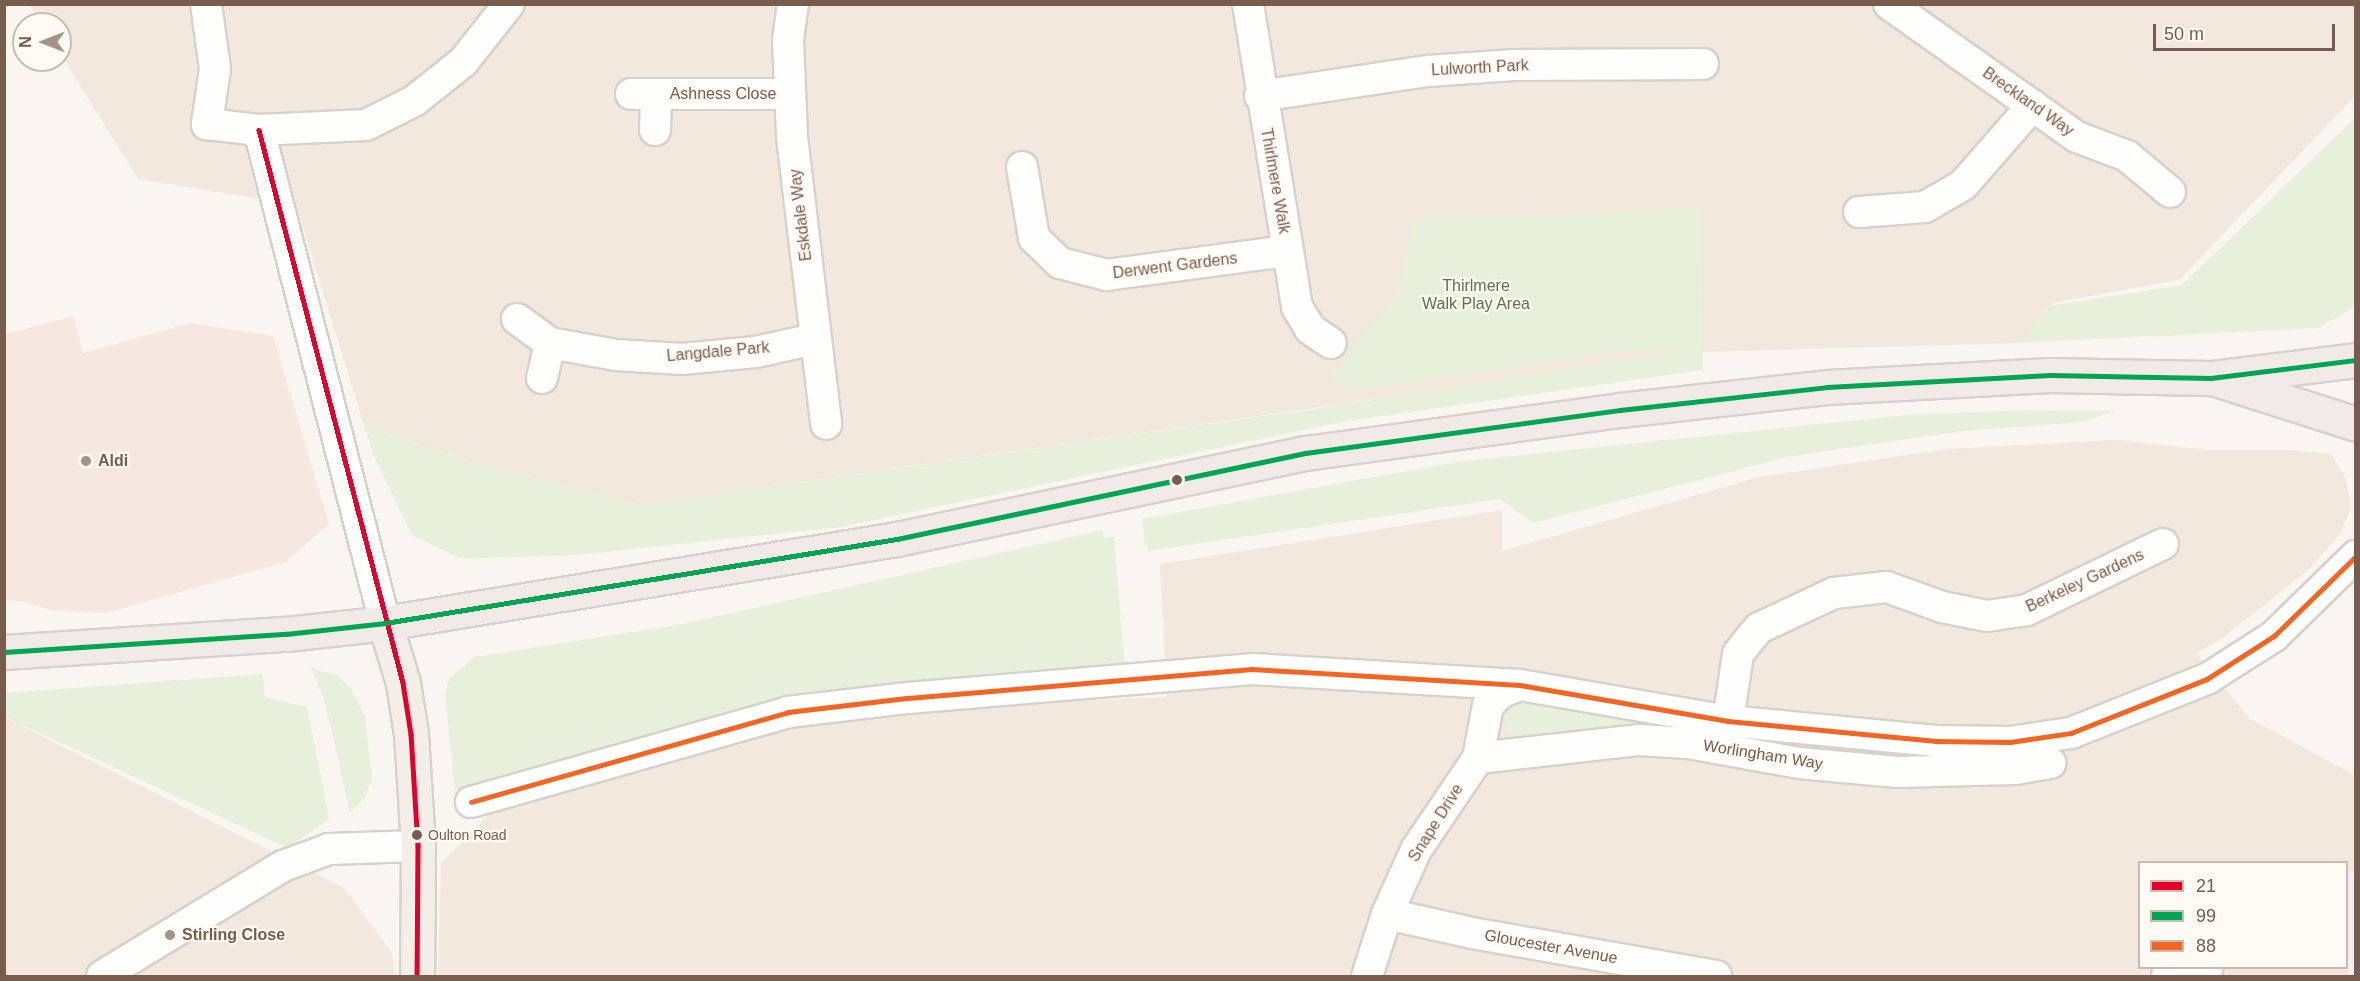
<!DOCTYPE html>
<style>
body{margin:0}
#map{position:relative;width:2360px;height:981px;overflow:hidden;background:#f9f5f0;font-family:Arial,sans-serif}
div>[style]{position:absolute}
.residential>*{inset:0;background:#f2e8de}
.commercial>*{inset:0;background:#f6e8e1}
.education>*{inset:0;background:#f6eef6}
.green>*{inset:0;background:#e7f0db}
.roads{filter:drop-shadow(2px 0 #d7d1cb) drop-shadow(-2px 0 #d7d1cb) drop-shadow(0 2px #d7d1cb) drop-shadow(0 -2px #d7d1cb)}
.minor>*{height:30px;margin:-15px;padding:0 15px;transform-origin:15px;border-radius:15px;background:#fefefd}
.major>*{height:33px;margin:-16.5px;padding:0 16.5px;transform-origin:16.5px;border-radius:16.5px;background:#f3eee8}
.highway>*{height:33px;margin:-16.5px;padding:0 16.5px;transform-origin:16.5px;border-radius:16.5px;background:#f2eae7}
.bus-1>*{height:4.5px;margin:-2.25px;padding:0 2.25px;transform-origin:2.25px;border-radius:2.25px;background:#e4002b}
.bus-2>*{height:4.5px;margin:-2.25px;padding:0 2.25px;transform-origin:2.25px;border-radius:2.25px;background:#00a651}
.bus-3>*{height:4.5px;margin:-2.25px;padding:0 2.25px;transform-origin:2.25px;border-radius:2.25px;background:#f26522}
.dots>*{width:16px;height:16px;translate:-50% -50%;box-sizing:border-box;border:3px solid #fffaf3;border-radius:50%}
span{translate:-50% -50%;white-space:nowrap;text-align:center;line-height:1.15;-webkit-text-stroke:4.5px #fffaf3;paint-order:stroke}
.bus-label{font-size:14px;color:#7a5c4d}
.left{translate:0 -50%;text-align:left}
.street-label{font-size:16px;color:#7a5c4d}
.park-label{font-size:16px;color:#537a41}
.poi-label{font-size:16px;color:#7a5c4d;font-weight:700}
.frame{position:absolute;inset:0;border:6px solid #7a5c4d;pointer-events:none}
.legend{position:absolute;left:2138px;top:861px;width:210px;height:108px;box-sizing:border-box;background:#fffaf3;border:2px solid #cabbb1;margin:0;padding:8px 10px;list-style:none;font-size:18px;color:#7a5c4d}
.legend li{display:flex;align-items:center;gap:12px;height:30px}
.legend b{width:30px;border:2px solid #cabbb1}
.north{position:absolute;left:12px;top:12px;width:60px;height:60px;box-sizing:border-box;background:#fffaf3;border:2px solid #cabbb1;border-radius:50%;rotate:270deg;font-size:16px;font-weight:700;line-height:24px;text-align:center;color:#7a5c4d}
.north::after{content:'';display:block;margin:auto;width:21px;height:27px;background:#a69286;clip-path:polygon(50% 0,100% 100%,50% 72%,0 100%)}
.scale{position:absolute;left:2153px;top:24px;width:182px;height:27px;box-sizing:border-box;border:3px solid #7a5c4d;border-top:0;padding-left:8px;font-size:18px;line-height:21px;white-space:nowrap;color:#7a5c4d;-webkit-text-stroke:4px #fffaf3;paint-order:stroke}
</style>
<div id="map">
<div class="residential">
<div style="clip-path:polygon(2355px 4px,2356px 95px,2179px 280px,2052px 303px,2019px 343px,1703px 352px,640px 505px,470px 462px,364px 425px,296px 205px,138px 179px,60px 53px,60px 24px,42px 24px,30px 5px)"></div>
<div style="clip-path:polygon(2118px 440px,2208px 450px,2292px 450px,2331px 454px,2346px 479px,2351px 508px,2340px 534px,2308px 570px,2220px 640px,2196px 653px,2250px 719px,2355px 775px,2355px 872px,2347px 871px,2346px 862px,2140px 862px,2140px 968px,2346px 968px,2347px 948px,2348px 976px,438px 976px,441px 863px,495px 809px,702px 744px,828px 719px,969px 706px,1167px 697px,1160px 564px,1502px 510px,1502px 551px,1759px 477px,1947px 449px)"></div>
<div style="clip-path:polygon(4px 717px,344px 888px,392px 953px,394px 976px,5px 976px)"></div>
</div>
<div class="commercial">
<div style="clip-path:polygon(73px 316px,83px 353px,190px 323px,273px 336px,329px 524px,286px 562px,106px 613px,49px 610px,20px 601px,5px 600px,5px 334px)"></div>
</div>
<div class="education">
<div style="clip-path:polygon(2346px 871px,2355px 873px,2355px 976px,2348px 976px)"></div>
</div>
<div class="green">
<div style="clip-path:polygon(2355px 118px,2355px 306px,2319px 328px,2019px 343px,2049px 306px,2182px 285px)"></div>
<div style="clip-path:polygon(1701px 209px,1703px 370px,1341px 422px,840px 527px,576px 555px,462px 559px,412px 535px,375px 459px,364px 425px,470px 462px,640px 505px,1315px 409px,1694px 349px,1620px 351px,1350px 392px,1331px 377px,1355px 341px,1396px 296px,1415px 219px)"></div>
<div style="clip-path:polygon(2025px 410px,2116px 411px,2083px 422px,1963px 431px,1792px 456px,1533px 523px,1500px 499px,1148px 551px,1144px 538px,1142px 519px,1463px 461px,1907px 415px)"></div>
<div style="clip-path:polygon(1103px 530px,1104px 538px,1114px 537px,1125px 673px,820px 695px,455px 790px,445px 695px,449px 679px,474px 657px,683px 624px)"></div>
<div style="clip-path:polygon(311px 668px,338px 675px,352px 691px,365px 716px,372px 778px,365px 798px,350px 813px,325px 702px)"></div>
<div style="clip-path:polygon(262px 674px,265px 697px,307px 707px,329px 819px,288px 848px,5px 717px,5px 693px)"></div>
<div style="clip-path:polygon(1521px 698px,1946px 752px,1966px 763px,1526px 740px,1509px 732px,1503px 717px,1506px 708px)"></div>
</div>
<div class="roads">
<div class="minor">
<div style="left:206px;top:4px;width:66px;rotate:82.1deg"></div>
<div style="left:215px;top:69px;width:56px;rotate:98.3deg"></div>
<div style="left:207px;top:124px;width:52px;rotate:6.6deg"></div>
<div style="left:259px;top:130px;width:107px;rotate:-2.7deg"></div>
<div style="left:366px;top:125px;width:54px;rotate:-26.6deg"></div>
<div style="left:414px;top:101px;width:63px;rotate:-38.5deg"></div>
<div style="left:463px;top:62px;width:74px;rotate:-51.6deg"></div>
<div style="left:793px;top:4px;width:36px;rotate:98deg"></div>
<div style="left:788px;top:40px;width:97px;rotate:87.6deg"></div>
<div style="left:792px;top:137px;width:289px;rotate:83.2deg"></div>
<div style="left:1248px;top:4px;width:307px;rotate:80.8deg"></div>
<div style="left:1297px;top:307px;width:26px;rotate:59deg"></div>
<div style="left:1310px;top:329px;width:25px;rotate:34deg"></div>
<div style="left:1889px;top:4px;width:230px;rotate:35.3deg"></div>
<div style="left:2077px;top:137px;width:53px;rotate:20.8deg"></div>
<div style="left:2127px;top:156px;width:56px;rotate:39.9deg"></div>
<div style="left:631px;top:94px;width:158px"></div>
<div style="left:1260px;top:96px;width:170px;rotate:-8.5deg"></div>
<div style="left:1428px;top:71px;width:86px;rotate:-4deg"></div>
<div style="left:1514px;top:65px;width:189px;rotate:-0.3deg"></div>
<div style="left:259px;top:130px;width:509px;rotate:75.66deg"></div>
<div style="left:655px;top:130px;width:36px;rotate:-88deg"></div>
<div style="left:1022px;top:167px;width:72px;rotate:80.4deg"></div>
<div style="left:1034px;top:238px;width:36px;rotate:44deg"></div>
<div style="left:1060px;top:263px;width:49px;rotate:14.3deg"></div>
<div style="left:1107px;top:275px;width:182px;rotate:-7.6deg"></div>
<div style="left:1859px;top:212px;width:66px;rotate:-4.3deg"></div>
<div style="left:1925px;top:207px;width:44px;rotate:-30.1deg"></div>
<div style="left:1963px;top:185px;width:106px;rotate:-48.8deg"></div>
<div style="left:517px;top:319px;width:41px;rotate:36deg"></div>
<div style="left:550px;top:343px;width:67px;rotate:10.3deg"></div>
<div style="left:616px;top:355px;width:66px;rotate:3.5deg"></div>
<div style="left:682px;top:359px;width:74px;rotate:-5.4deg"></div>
<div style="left:756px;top:352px;width:59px;rotate:-12.6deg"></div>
<div style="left:542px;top:378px;width:36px;rotate:-77deg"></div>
<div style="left:1728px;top:721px;width:68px;rotate:-81.5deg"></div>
<div style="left:1738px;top:654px;width:24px;rotate:-52deg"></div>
<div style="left:1753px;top:635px;width:9px;rotate:-49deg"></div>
<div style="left:1759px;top:628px;width:83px;rotate:-25deg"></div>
<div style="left:1834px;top:593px;width:53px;rotate:-6.5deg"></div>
<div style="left:1887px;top:587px;width:59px;rotate:20deg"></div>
<div style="left:1942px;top:607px;width:46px;rotate:11.3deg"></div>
<div style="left:1987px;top:616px;width:40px;rotate:-8.5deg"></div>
<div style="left:2027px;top:610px;width:151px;rotate:-25.9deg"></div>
<div style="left:1478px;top:758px;width:161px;rotate:-6.4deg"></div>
<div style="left:1638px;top:740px;width:50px;rotate:3.4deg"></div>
<div style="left:1688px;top:743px;width:113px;rotate:10.2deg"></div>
<div style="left:1799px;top:763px;width:99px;rotate:5.2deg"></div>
<div style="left:1898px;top:772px;width:118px;rotate:-1.5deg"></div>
<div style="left:2016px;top:769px;width:35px;rotate:-10deg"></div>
<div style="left:471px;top:802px;width:330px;rotate:-15.8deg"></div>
<div style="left:788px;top:712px;width:121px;rotate:-6.7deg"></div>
<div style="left:908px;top:698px;width:345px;rotate:-4.8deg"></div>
<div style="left:1252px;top:669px;width:268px;rotate:3.4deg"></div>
<div style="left:1520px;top:685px;width:211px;rotate:9.8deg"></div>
<div style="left:1728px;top:721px;width:209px;rotate:5.5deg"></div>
<div style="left:1936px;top:741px;width:74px;rotate:0.8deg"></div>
<div style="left:2010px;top:742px;width:62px;rotate:-8.4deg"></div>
<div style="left:2071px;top:733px;width:146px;rotate:-21.7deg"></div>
<div style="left:2207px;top:679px;width:80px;rotate:-32.7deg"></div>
<div style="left:2274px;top:636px;width:115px;rotate:-44.3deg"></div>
<div style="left:1387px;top:914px;width:87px;rotate:12.6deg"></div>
<div style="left:1472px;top:933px;width:248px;rotate:10deg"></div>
<div style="left:102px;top:976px;width:212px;rotate:-31.3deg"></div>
<div style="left:283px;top:866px;width:49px;rotate:-20.3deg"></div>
<div style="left:329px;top:849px;width:89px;rotate:-1.9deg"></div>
<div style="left:1367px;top:976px;width:65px;rotate:-72.1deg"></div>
<div style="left:1387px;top:914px;width:70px;rotate:-65.6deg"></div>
<div style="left:1416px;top:850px;width:111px;rotate:-56deg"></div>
<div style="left:1478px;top:758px;width:54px;rotate:-79.3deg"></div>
<div style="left:1488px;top:705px;width:19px;rotate:-43deg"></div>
<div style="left:1502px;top:692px;width:19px;rotate:-21deg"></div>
<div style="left:2167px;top:976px;width:41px;rotate:-11.3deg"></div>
</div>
<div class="major">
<div style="left:385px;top:623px;width:63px;rotate:73.3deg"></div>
<div style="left:403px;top:683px;width:52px;rotate:81.1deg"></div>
<div style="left:411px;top:734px;width:112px;rotate:86.4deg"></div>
<div style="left:418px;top:846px;width:130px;rotate:90.4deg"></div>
</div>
<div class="highway">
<div style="left:2216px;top:379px;width:147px;rotate:17.8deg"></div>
<div style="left:4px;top:652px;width:283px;rotate:-3.7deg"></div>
<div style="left:286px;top:634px;width:100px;rotate:-6.3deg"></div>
<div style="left:385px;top:623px;width:519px;rotate:-9.32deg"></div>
<div style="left:897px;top:539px;width:418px;rotate:-11.9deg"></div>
<div style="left:1306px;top:453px;width:317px;rotate:-7.8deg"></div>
<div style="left:1620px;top:410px;width:208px;rotate:-6.3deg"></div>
<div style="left:1827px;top:387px;width:223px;rotate:-3.1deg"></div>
<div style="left:2050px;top:375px;width:161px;rotate:1.1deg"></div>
<div style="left:2211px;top:378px;width:146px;rotate:-7.1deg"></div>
</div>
</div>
<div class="bus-1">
<div style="left:259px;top:130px;width:571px;rotate:75.4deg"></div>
<div style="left:403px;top:683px;width:52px;rotate:81.1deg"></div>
<div style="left:411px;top:734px;width:112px;rotate:86.4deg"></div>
<div style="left:418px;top:846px;width:130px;rotate:90.4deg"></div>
</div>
<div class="bus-2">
<div style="left:4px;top:652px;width:283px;rotate:-3.7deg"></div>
<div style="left:286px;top:634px;width:100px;rotate:-6.3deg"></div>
<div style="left:385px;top:623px;width:519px;rotate:-9.32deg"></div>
<div style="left:897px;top:539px;width:418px;rotate:-11.9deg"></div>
<div style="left:1306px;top:453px;width:317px;rotate:-7.8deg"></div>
<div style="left:1620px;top:410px;width:208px;rotate:-6.3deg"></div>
<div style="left:1827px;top:387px;width:223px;rotate:-3.1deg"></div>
<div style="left:2050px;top:375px;width:161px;rotate:1.1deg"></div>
<div style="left:2211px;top:378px;width:146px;rotate:-7.1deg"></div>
</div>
<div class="bus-3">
<div style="left:471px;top:802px;width:330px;rotate:-15.8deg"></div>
<div style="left:788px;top:712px;width:121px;rotate:-6.7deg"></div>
<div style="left:908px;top:698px;width:345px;rotate:-4.8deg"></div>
<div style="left:1252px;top:669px;width:268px;rotate:3.4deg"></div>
<div style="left:1520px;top:685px;width:211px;rotate:9.8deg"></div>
<div style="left:1728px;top:721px;width:209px;rotate:5.5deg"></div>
<div style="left:1936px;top:741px;width:74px;rotate:0.8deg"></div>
<div style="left:2010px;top:742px;width:62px;rotate:-8.4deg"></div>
<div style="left:2071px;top:733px;width:146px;rotate:-21.7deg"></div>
<div style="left:2207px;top:679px;width:80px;rotate:-32.7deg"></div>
<div style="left:2274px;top:636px;width:115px;rotate:-44.3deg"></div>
</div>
<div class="dots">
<div style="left:86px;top:461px;background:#a69286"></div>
<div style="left:1177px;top:480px;background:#7a5c4d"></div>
<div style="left:417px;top:835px;background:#7a5c4d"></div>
<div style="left:170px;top:935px;background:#a69286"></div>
</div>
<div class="bus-label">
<span class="left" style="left:428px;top:835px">Oulton Road</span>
</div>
<div class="street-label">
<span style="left:1480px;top:68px;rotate:-3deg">Lulworth Park</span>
<span style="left:723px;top:94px">Ashness Close</span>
<span style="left:2028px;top:102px;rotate:35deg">Breckland Way</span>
<span style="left:1275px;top:181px;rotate:80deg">Thirlmere Walk</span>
<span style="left:801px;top:215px;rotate:-97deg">Eskdale Way</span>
<span style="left:1175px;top:266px;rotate:-7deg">Derwent Gardens</span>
<span style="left:718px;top:352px;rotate:-5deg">Langdale Park</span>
<span style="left:2085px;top:581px;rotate:-25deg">Berkeley Gardens</span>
<span style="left:1763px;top:755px;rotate:9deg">Worlingham Way</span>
<span style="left:1436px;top:823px;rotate:-58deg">Snape Drive</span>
<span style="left:1551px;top:947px;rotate:10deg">Gloucester Avenue</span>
</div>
<div class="park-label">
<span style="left:1476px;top:295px">Thirlmere<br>Walk Play Area</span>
</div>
<div class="poi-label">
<span class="left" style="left:98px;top:461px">Aldi</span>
<span class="left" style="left:182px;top:935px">Stirling Close</span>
</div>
<div class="frame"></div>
<ul class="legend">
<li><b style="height:8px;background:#e4002b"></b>21</li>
<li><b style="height:8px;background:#00a651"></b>99</li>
<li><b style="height:8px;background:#f26522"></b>88</li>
</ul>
<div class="north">N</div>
<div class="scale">50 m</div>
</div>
